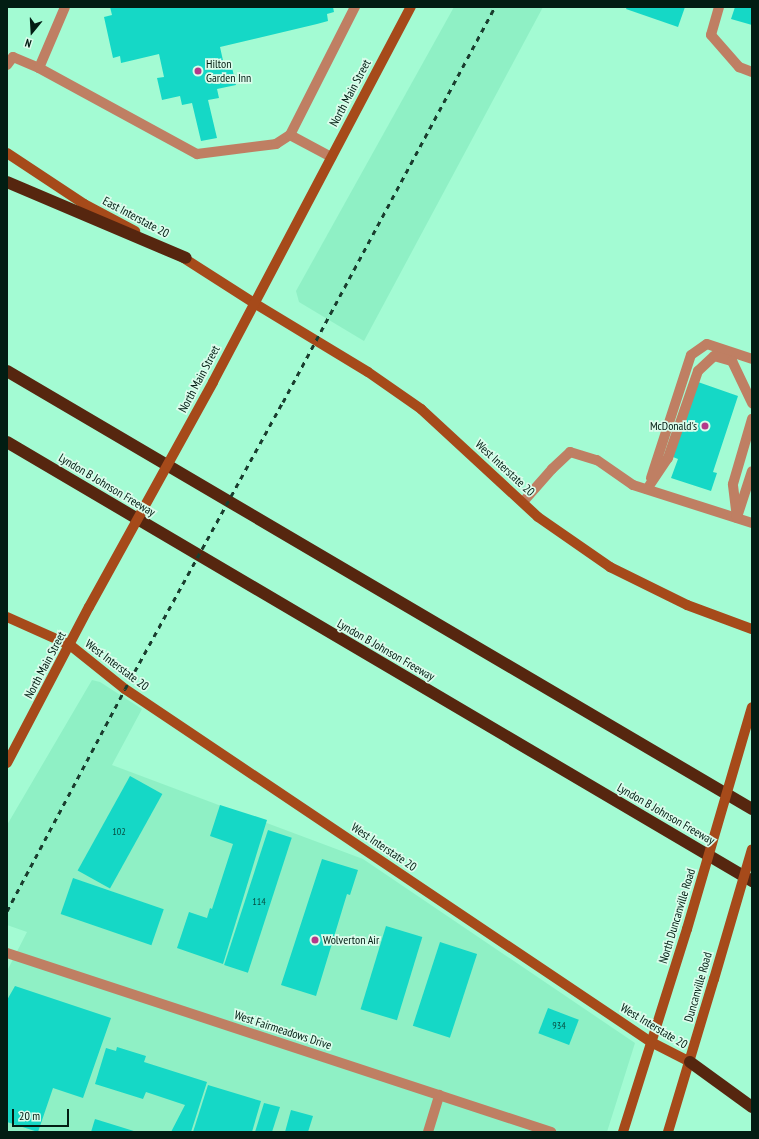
<!DOCTYPE html>
<style>
body{margin:0}
#map{position:relative;width:759px;height:1139px;overflow:hidden;background:#a3fbd3;font-family:"PT Sans Narrow",sans-serif}
div>[style]{position:absolute}
.built>*{inset:0;background:#8ff0c5}
.building>*{inset:0;background:#15d8c6;transform-origin:0 0}
.lane>*{height:10px;margin:-5px;padding:0 5px;transform-origin:5px;border-radius:5px;background:#bf7f63}
.street>*{height:10px;margin:-5px;padding:0 5px;transform-origin:5px;border-radius:5px;background:#bf7f63}
.secondary>*{height:10px;margin:-5px;padding:0 5px;transform-origin:5px;border-radius:5px;background:#a64a1a}
.highway>*{height:12px;margin:-6px;padding:0 6px;transform-origin:6px;border-radius:6px;background:#56260f}
.rail>*{height:3px;margin-top:-1.5px;transform-origin:0;background:repeating-linear-gradient(90deg,#193d2e 0 5px,transparent 0 10px)}
.secondary-bridge>*{height:10px;margin:-5px;padding:0 5px;transform-origin:5px;border-radius:5px;background:#a64a1a}
.dots>*{width:11px;height:11px;translate:-50% -50%;box-sizing:border-box;border:2px solid #dafceb;border-radius:50%}
span{translate:-50% -50%;white-space:nowrap;text-align:center;line-height:1.15;-webkit-text-stroke:3.5px #dafceb;paint-order:stroke}
.number-label{font-size:10px;color:#074c40}
.number-label span{-webkit-text-stroke-width:0}
.poi-label{font-size:12px;color:#021d13}
.left{translate:0 -50%;text-align:left}
.right{translate:-100% -50%;text-align:right}
.street-label{font-size:12px;color:#021d13}
.frame{position:absolute;inset:0;border:8px solid #021d13;pointer-events:none}
.north{position:absolute;left:12px;top:12px;width:40px;height:40px;-webkit-text-stroke:3px #dafceb;paint-order:stroke;rotate:198deg;font-size:11px;font-weight:700;line-height:16px;text-align:center;color:#021d13}
.north::after{content:'';display:block;margin:auto;width:14px;height:18px;background:#021d13;clip-path:polygon(50% 0,100% 100%,50% 72%,0 100%)}
.scale{position:absolute;left:12px;top:1109px;width:57px;height:18px;box-sizing:border-box;border:2px solid #021d13;border-top:0;padding-left:5px;font-size:12px;line-height:14px;white-space:nowrap;color:#021d13;-webkit-text-stroke:3px #dafceb;paint-order:stroke}
</style>
<div id="map">
<div class="built">
<div style="clip-path:polygon(454px 7px,543px 7px,364px 341px,299px 302px,296px 291px)"></div>
<div style="clip-path:polygon(92px 680px,100px 682px,142px 709px,112px 765px,363px 859px,635px 1043px,607px 1132px,7px 1132px,7px 971px,27px 932px,7px 925px,7px 825px)"></div>
</div>
<div class="building">
<div style="clip-path:polygon(110px 7px,333px 7px,334px 12px,327px 14px,328px 21px,317px 24px,220px 47px,224px 65px,231px 63px,236px 85px,217px 89px,219px 98px,208px 100px,217px 138px,201px 141px,192px 103px,182px 105px,180px 96px,162px 100px,157px 78px,164px 77px,159px 54px,121px 63px,120px 56px,113px 58px,104px 17px,112px 15px)"></div>
<div style="clip-path:polygon(627px 7px,685px 7px,678px 27px,626px 9px)"></div>
<div style="clip-path:polygon(735px 7px,752px 7px,752px 25px,731px 19px)"></div>
<div style="clip-path:polygon(698px 382px,738px 396px,713px 472px,717px 473px,711px 491px,671px 478px,678px 459px,673px 457px)"></div>
<div style="left:130px;top:776px;width:37px;height:108px;rotate:29deg"></div>
<div style="clip-path:polygon(220px 805px,267px 820px,223px 964px,177px 948px,189px 912px,207px 918px,210px 908px,212px 909px,233px 844px,210px 836px)"></div>
<div style="left:268px;top:830px;width:25px;height:142px;rotate:18deg"></div>
<div style="clip-path:polygon(322px 859px,358px 870px,350px 895px,347px 894px,316px 996px,281px 985px)"></div>
<div style="left:73px;top:878px;width:96px;height:38px;rotate:19deg"></div>
<div style="left:386px;top:926px;width:38px;height:87px;rotate:17deg"></div>
<div style="left:440px;top:942px;width:39px;height:88px;rotate:18deg"></div>
<div style="clip-path:polygon(15px 986px,111px 1018px,83px 1098px,53px 1088px,38px 1132px,7px 1122px,7px 1000px)"></div>
<div style="left:548px;top:1008px;width:33px;height:27px;rotate:21deg"></div>
<div style="clip-path:polygon(117px 1047px,146px 1056px,144px 1062px,207px 1082px,191px 1132px,171px 1132px,185px 1105px,146px 1092px,143px 1099px,95px 1084px,106px 1048px,116px 1051px)"></div>
<div style="clip-path:polygon(208px 1085px,261px 1101px,252px 1132px,193px 1132px)"></div>
<div style="clip-path:polygon(264px 1103px,280px 1107px,272px 1132px,255px 1132px)"></div>
<div style="clip-path:polygon(291px 1110px,313px 1116px,308px 1132px,285px 1132px)"></div>
<div style="clip-path:polygon(95px 1119px,137px 1132px,91px 1132px)"></div>
</div>
<div class="lane">
<div style="left:719px;top:7px;width:29px;rotate:106deg"></div>
<div style="left:711px;top:35px;width:43px;rotate:48.8deg"></div>
<div style="left:739px;top:67px;width:14px;rotate:21deg"></div>
<div style="left:7px;top:65px;width:10px;rotate:-53deg"></div>
<div style="left:13px;top:57px;width:28px;rotate:23deg"></div>
<div style="left:39px;top:68px;width:180px;rotate:28.6deg"></div>
<div style="left:197px;top:154px;width:80px;rotate:-7.2deg"></div>
<div style="left:276px;top:144px;width:17px;rotate:-33deg"></div>
<div style="left:290px;top:135px;width:47px;rotate:28.2deg"></div>
<div style="left:39px;top:68px;width:66px;rotate:-66.9deg"></div>
<div style="left:290px;top:135px;width:144px;rotate:-63.1deg"></div>
<div style="left:651px;top:478px;width:129px;rotate:-72deg"></div>
<div style="left:691px;top:355px;width:19px;rotate:-35deg"></div>
<div style="left:707px;top:344px;width:47px;rotate:18.4deg"></div>
<div style="left:647px;top:489px;width:37px;rotate:-56deg"></div>
<div style="left:668px;top:458px;width:92px;rotate:-71deg"></div>
<div style="left:698px;top:371px;width:22px;rotate:-43deg"></div>
<div style="left:714px;top:356px;width:19px;rotate:16deg"></div>
<div style="left:732px;top:361px;width:47px;rotate:64.5deg"></div>
<div style="left:523px;top:502px;width:44px;rotate:-48.7deg"></div>
<div style="left:552px;top:469px;width:25px;rotate:-43deg"></div>
<div style="left:570px;top:452px;width:28px;rotate:17deg"></div>
<div style="left:597px;top:460px;width:44px;rotate:34.8deg"></div>
<div style="left:633px;top:485px;width:125px;rotate:17.7deg"></div>
<div style="left:738px;top:514px;width:45px;rotate:-72deg"></div>
<div style="left:737px;top:518px;width:34px;rotate:-97deg"></div>
<div style="left:733px;top:484px;width:68px;rotate:-73.7deg"></div>
<div style="left:428px;top:1132px;width:39px;rotate:-73deg"></div>
</div>
<div class="street">
<div style="left:7px;top:953px;width:573px;rotate:18.21deg"></div>
</div>
<div class="secondary">
<div style="left:7px;top:153px;width:92px;rotate:33.5deg"></div>
<div style="left:84px;top:204px;width:58px;rotate:27.9deg"></div>
<div style="left:179px;top:255px;width:89px;rotate:32.6deg"></div>
<div style="left:254px;top:303px;width:133px;rotate:31.2deg"></div>
<div style="left:368px;top:372px;width:65px;rotate:34.9deg"></div>
<div style="left:421px;top:409px;width:159px;rotate:42.7deg"></div>
<div style="left:538px;top:517px;width:88px;rotate:34.8deg"></div>
<div style="left:610px;top:567px;width:86px;rotate:26.3deg"></div>
<div style="left:687px;top:605px;width:69px;rotate:20.3deg"></div>
<div style="left:213px;top:382px;width:424px;rotate:-62.2deg"></div>
<div style="left:7px;top:617px;width:69px;rotate:24deg"></div>
<div style="left:70px;top:645px;width:70px;rotate:38.7deg"></div>
<div style="left:125px;top:689px;width:633px;rotate:33.87deg"></div>
<div style="left:651px;top:1042px;width:44px;rotate:27.1deg"></div>
<div style="left:7px;top:763px;width:176px;rotate:-62.3deg"></div>
<div style="left:623px;top:1132px;width:213px;rotate:-72.5deg"></div>
<div style="left:668px;top:1132px;width:160px;rotate:-73.3deg"></div>
</div>
<div class="highway">
<div style="left:7px;top:182px;width:194px;rotate:23deg"></div>
<div style="left:7px;top:371px;width:864px;rotate:30.45deg"></div>
<div style="left:7px;top:442px;width:865px;rotate:30.51deg"></div>
<div style="left:690px;top:1062px;width:77px;rotate:36deg"></div>
</div>
<div class="rail">
<div style="left:7px;top:911px;width:251px;rotate:-62deg"></div>
<div style="left:125px;top:689px;width:328px;rotate:-61.2deg"></div>
<div style="left:283px;top:402px;width:448px;rotate:-61.8deg"></div>
</div>
<div class="secondary-bridge">
<div style="left:89px;top:607px;width:257px;rotate:-61.1deg"></div>
<div style="left:687px;top:929px;width:231px;rotate:-73.7deg"></div>
<div style="left:714px;top:979px;width:135px;rotate:-73.7deg"></div>
</div>
<div class="dots">
<div style="left:198px;top:71px;background:#b4398a"></div>
<div style="left:705px;top:426px;background:#b4398a"></div>
<div style="left:315px;top:940px;background:#b4398a"></div>
</div>
<div class="number-label">
<span style="left:119px;top:832px">102</span>
<span style="left:259px;top:902px">114</span>
<span style="left:559px;top:1026px">934</span>
</div>
<div class="poi-label">
<span class="left" style="left:206px;top:71px">Hilton<br>Garden Inn</span>
<span class="right" style="left:697px;top:426px">McDonald's</span>
<span class="left" style="left:323px;top:940px">Wolverton Air</span>
</div>
<div class="street-label">
<span style="left:350px;top:93px;rotate:-62deg">North Main Street</span>
<span style="left:136px;top:217px;rotate:28deg">East Interstate 20</span>
<span style="left:199px;top:379px;rotate:-62deg">North Main Street</span>
<span style="left:505px;top:468px;rotate:43deg">West Interstate 20</span>
<span style="left:107px;top:485px;rotate:31deg">Lyndon B Johnson Freeway</span>
<span style="left:386px;top:650px;rotate:30deg">Lyndon B Johnson Freeway</span>
<span style="left:45px;top:665px;rotate:-62deg">North Main Street</span>
<span style="left:117px;top:665px;rotate:37deg">West Interstate 20</span>
<span style="left:666px;top:814px;rotate:30deg">Lyndon B Johnson Freeway</span>
<span style="left:384px;top:847px;rotate:34deg">West Interstate 20</span>
<span style="left:677px;top:916px;rotate:-73deg">North Duncanville Road</span>
<span style="left:698px;top:987px;rotate:-74deg">Duncanville Road</span>
<span style="left:654px;top:1026px;rotate:31deg">West Interstate 20</span>
<span style="left:283px;top:1030px;rotate:18deg">West Fairmeadows Drive</span>
</div>
<div class="frame"></div>
<div class="north">N</div>
<div class="scale">20 m</div>
</div>
